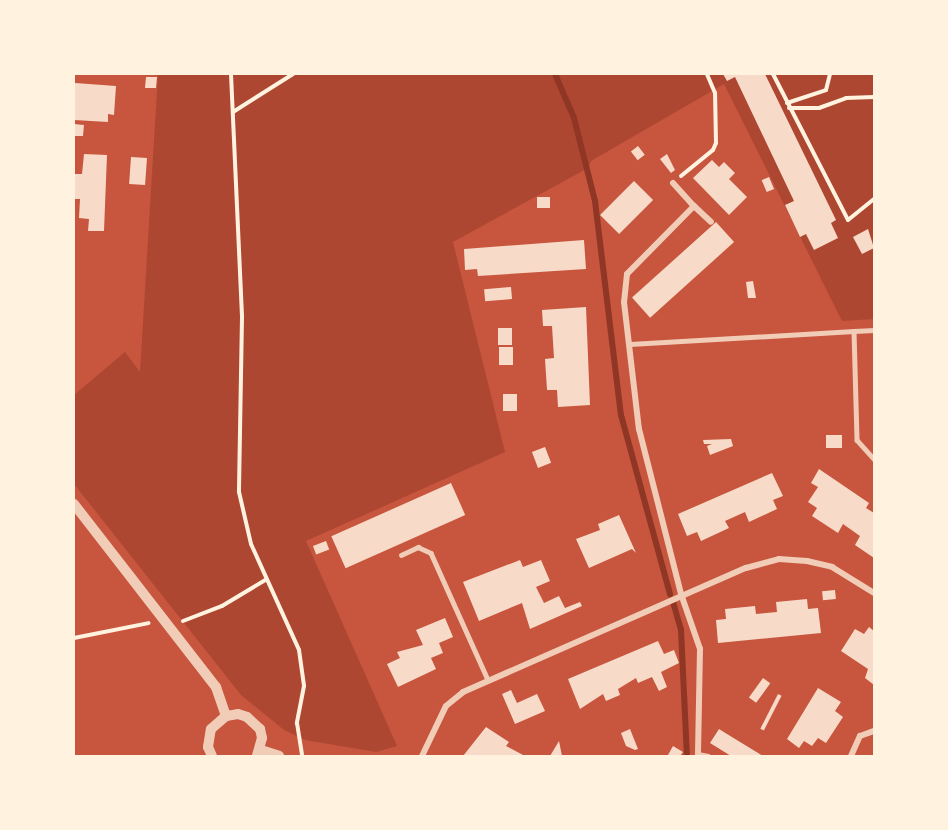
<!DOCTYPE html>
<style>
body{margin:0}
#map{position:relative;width:948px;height:830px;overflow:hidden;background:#c8553d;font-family:"Nunito Sans",sans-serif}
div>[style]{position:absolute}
.green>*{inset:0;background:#ae4732}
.stream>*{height:6px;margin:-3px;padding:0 3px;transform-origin:3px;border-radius:3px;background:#8f3625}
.building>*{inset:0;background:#f7dbc8;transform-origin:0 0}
.path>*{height:4px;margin:-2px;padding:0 2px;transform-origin:2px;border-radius:2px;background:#fff3e0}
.service>*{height:4.5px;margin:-2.25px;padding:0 2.25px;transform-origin:2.25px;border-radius:2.25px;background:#f1ccb7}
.minor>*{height:6px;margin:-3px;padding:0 3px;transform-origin:3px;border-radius:3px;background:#f1ccb7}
.tertiary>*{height:10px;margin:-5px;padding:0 5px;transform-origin:5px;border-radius:5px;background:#f1ccb7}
span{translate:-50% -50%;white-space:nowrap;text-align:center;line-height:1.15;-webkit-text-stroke:5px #fff3e0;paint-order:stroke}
.frame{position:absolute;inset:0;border:75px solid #fff3e0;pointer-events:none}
</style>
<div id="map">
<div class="green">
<div style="clip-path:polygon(158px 74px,874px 74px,874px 319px,842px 321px,724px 84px,591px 161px,588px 168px,453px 242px,505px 452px,306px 541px,397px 746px,376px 752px,305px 740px,284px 730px,241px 695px,74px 484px,74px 395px,125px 352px,140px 372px)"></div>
</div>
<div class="stream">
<div style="left:555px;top:74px;width:48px;rotate:66.6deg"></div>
<div style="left:574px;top:118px;width:86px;rotate:75.8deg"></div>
<div style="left:595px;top:201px;width:216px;rotate:83.1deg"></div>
<div style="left:621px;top:415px;width:186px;rotate:74.7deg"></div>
<div style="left:673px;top:602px;width:29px;rotate:74deg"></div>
<div style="left:681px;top:630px;width:126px;rotate:87.3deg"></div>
</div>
<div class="building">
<div style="clip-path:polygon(723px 74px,765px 74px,836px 220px,831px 223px,838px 238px,814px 250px,806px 234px,800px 237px,785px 205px,794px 201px,735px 77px,727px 81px)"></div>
<div style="clip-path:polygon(146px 77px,157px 77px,156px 88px,145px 88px)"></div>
<div style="clip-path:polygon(75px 83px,116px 86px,114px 115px,108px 114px,108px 122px,74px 120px)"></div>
<div style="clip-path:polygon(74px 124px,84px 125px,83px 136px,74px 136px)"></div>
<div style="left:638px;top:146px;width:11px;height:9px;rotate:52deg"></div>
<div style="clip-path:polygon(84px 154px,107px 155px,104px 231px,88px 231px,89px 219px,79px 218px,80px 199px,74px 199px,74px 174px,82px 174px)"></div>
<div style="clip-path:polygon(667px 154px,675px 170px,671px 173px,660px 159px)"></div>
<div style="left:131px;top:157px;width:16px;height:27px;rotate:4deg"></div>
<div style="clip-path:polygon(712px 160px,719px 167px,724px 162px,735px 173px,729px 179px,747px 197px,729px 215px,693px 178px)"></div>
<div style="left:769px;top:177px;width:13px;height:8px;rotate:67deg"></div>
<div style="left:634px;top:181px;width:27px;height:48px;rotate:45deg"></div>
<div style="left:550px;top:197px;width:11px;height:13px;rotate:90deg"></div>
<div style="left:716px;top:222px;width:27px;height:113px;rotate:48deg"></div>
<div style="clip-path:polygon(868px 229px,874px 248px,862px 254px,853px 237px)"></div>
<div style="clip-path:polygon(584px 240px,586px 269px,478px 276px,477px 269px,465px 270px,464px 249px)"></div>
<div style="clip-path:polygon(753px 281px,756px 298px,748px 298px,746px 282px)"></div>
<div style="left:511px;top:287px;width:12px;height:27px;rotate:85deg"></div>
<div style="clip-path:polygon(586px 307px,590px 405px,558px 407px,557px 390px,547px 390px,545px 359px,554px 358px,552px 326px,543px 326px,542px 310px)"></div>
<div style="left:498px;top:328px;width:14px;height:17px"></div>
<div style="left:499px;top:347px;width:14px;height:18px"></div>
<div style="left:503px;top:394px;width:14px;height:17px"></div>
<div style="left:826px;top:435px;width:16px;height:13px"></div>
<div style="clip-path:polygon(731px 439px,733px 446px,710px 455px,707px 446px,712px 444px,704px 444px,703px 440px)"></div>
<div style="left:545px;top:447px;width:17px;height:14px;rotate:69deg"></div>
<div style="clip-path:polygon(819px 469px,869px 503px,866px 508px,874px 513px,874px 558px,855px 545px,860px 536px,843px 524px,838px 533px,812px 516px,817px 508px,808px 502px,818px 487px,811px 483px)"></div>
<div style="clip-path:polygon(772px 473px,783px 496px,773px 500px,777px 509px,749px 522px,745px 512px,725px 521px,729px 528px,701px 541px,697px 532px,687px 536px,678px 514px)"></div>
<div style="left:451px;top:483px;width:35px;height:131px;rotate:66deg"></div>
<div style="clip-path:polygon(619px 515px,636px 553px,632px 549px,589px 568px,576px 539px,600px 530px,598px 524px)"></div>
<div style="left:326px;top:541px;width:9px;height:14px;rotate:69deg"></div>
<div style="clip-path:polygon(520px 560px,523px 567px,541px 560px,550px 581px,536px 587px,544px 603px,559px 596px,565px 608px,580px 602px,582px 606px,530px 629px,522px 603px,479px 621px,463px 582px)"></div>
<div style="left:835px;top:590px;width:9px;height:13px;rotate:84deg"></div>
<div style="clip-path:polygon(807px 599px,808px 609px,818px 608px,821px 633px,718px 643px,716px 620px,726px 619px,725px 609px,755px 606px,756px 614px,766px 613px,777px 612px,776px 602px)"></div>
<div style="clip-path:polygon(445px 618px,453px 637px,439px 643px,443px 653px,431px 658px,436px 669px,398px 687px,387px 664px,400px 658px,397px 652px,423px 645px,416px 630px)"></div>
<div style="clip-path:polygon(869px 627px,874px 631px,874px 685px,865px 678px,868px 669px,841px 651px,855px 629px,864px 634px)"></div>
<div style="clip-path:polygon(658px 641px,664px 654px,674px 650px,679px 663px,661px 672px,667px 687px,659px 691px,652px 677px,638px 683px,636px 678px,618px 689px,620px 695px,606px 701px,603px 694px,580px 709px,568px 679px)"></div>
<div style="left:763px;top:678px;width:9px;height:24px;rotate:36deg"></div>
<div style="clip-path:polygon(818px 688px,841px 702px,835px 711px,843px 717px,826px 743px,818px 738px,812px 746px,804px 741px,799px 748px,787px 739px)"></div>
<div style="clip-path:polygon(511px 690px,517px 703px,537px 694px,545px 711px,515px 724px,502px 694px)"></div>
<div style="left:778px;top:694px;width:4px;height:39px;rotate:27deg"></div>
<div style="clip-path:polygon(486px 727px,509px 742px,506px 746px,525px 756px,463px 756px)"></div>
<div style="clip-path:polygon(630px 729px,638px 749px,635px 750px,626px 746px,621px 733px)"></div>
<div style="clip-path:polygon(719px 729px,727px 734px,763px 756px,731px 756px,710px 743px)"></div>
<div style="clip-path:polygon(559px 741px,562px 756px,550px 756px)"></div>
<div style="clip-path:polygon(673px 746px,683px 752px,680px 756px,668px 755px)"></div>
</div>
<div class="path">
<div style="left:231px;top:74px;width:243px;rotate:87.4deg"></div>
<div style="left:242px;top:317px;width:175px;rotate:91deg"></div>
<div style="left:239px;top:492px;width:53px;rotate:77deg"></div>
<div style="left:251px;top:544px;width:116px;rotate:65.6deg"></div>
<div style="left:299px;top:650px;width:36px;rotate:82deg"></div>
<div style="left:304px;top:686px;width:38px;rotate:101deg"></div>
<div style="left:297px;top:723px;width:33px;rotate:81deg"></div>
<div style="left:773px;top:74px;width:164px;rotate:62.8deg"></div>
<div style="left:848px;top:220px;width:33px;rotate:-39deg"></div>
<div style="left:787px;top:103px;width:41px;rotate:-18.4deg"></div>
<div style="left:826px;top:90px;width:16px;rotate:-76deg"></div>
<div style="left:789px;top:108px;width:30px"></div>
<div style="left:819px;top:108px;width:29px;rotate:-20deg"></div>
<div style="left:846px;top:98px;width:28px;rotate:-2deg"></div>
<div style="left:233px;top:112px;width:71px;rotate:-32.3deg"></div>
<div style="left:681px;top:176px;width:41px;rotate:-39.1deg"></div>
<div style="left:713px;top:150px;width:8px;rotate:-67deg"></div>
<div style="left:716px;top:143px;width:50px;rotate:-91.1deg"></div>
<div style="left:715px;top:93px;width:21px;rotate:-113deg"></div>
<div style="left:183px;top:621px;width:42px;rotate:-21deg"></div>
<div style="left:222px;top:606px;width:52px;rotate:-31deg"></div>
<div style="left:74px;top:638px;width:76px;rotate:-11.3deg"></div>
</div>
<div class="service">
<div style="left:854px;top:331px;width:20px;rotate:-3deg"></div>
<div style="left:630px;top:344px;width:224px;rotate:-3.3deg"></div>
<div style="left:854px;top:331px;width:109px;rotate:88.4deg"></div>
<div style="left:857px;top:440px;width:25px;rotate:48deg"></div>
<div style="left:401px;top:555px;width:19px;rotate:-25deg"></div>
<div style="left:418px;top:547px;width:14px;rotate:25deg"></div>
<div style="left:431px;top:553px;width:139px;rotate:65.8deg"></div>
<div style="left:698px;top:754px;width:10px;rotate:11deg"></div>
</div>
<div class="minor">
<div style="left:673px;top:183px;width:31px;rotate:48deg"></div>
<div style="left:694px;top:206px;width:95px;rotate:134.6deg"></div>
<div style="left:627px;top:274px;width:28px;rotate:96deg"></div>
<div style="left:624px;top:302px;width:128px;rotate:83.3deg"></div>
<div style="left:639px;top:429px;width:170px;rotate:75.7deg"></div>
<div style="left:681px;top:594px;width:58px;rotate:70.9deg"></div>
<div style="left:700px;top:649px;width:107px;rotate:91.1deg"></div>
<div style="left:694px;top:206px;width:23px;rotate:43deg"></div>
<div style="left:422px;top:756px;width:55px;rotate:-64.4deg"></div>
<div style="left:446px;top:706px;width:22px;rotate:-39deg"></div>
<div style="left:463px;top:692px;width:309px;rotate:-23.7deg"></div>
<div style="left:746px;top:568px;width:34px;rotate:-15deg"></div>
<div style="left:779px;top:559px;width:28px;rotate:4deg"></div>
<div style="left:807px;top:561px;width:26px;rotate:13deg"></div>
<div style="left:832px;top:567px;width:49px;rotate:31.8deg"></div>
<div style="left:851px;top:756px;width:22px;rotate:-66deg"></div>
<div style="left:860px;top:736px;width:15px;rotate:-20deg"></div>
</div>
<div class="tertiary">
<div style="left:74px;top:504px;width:232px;rotate:52.2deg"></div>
<div style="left:216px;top:687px;width:31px;rotate:71deg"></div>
<div style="left:261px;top:750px;width:19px;rotate:18deg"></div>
<div style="left:212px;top:756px;width:10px;rotate:-114deg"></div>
<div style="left:208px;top:747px;width:18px;rotate:-81deg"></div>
<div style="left:211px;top:729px;width:20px;rotate:-41deg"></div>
<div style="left:226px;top:716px;width:12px;rotate:-9deg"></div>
<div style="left:238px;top:714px;width:9px;rotate:18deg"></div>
<div style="left:247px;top:717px;width:18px;rotate:43deg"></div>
<div style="left:260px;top:729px;width:9px;rotate:77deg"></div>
<div style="left:262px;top:738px;width:19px;rotate:106deg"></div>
</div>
<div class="frame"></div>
</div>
